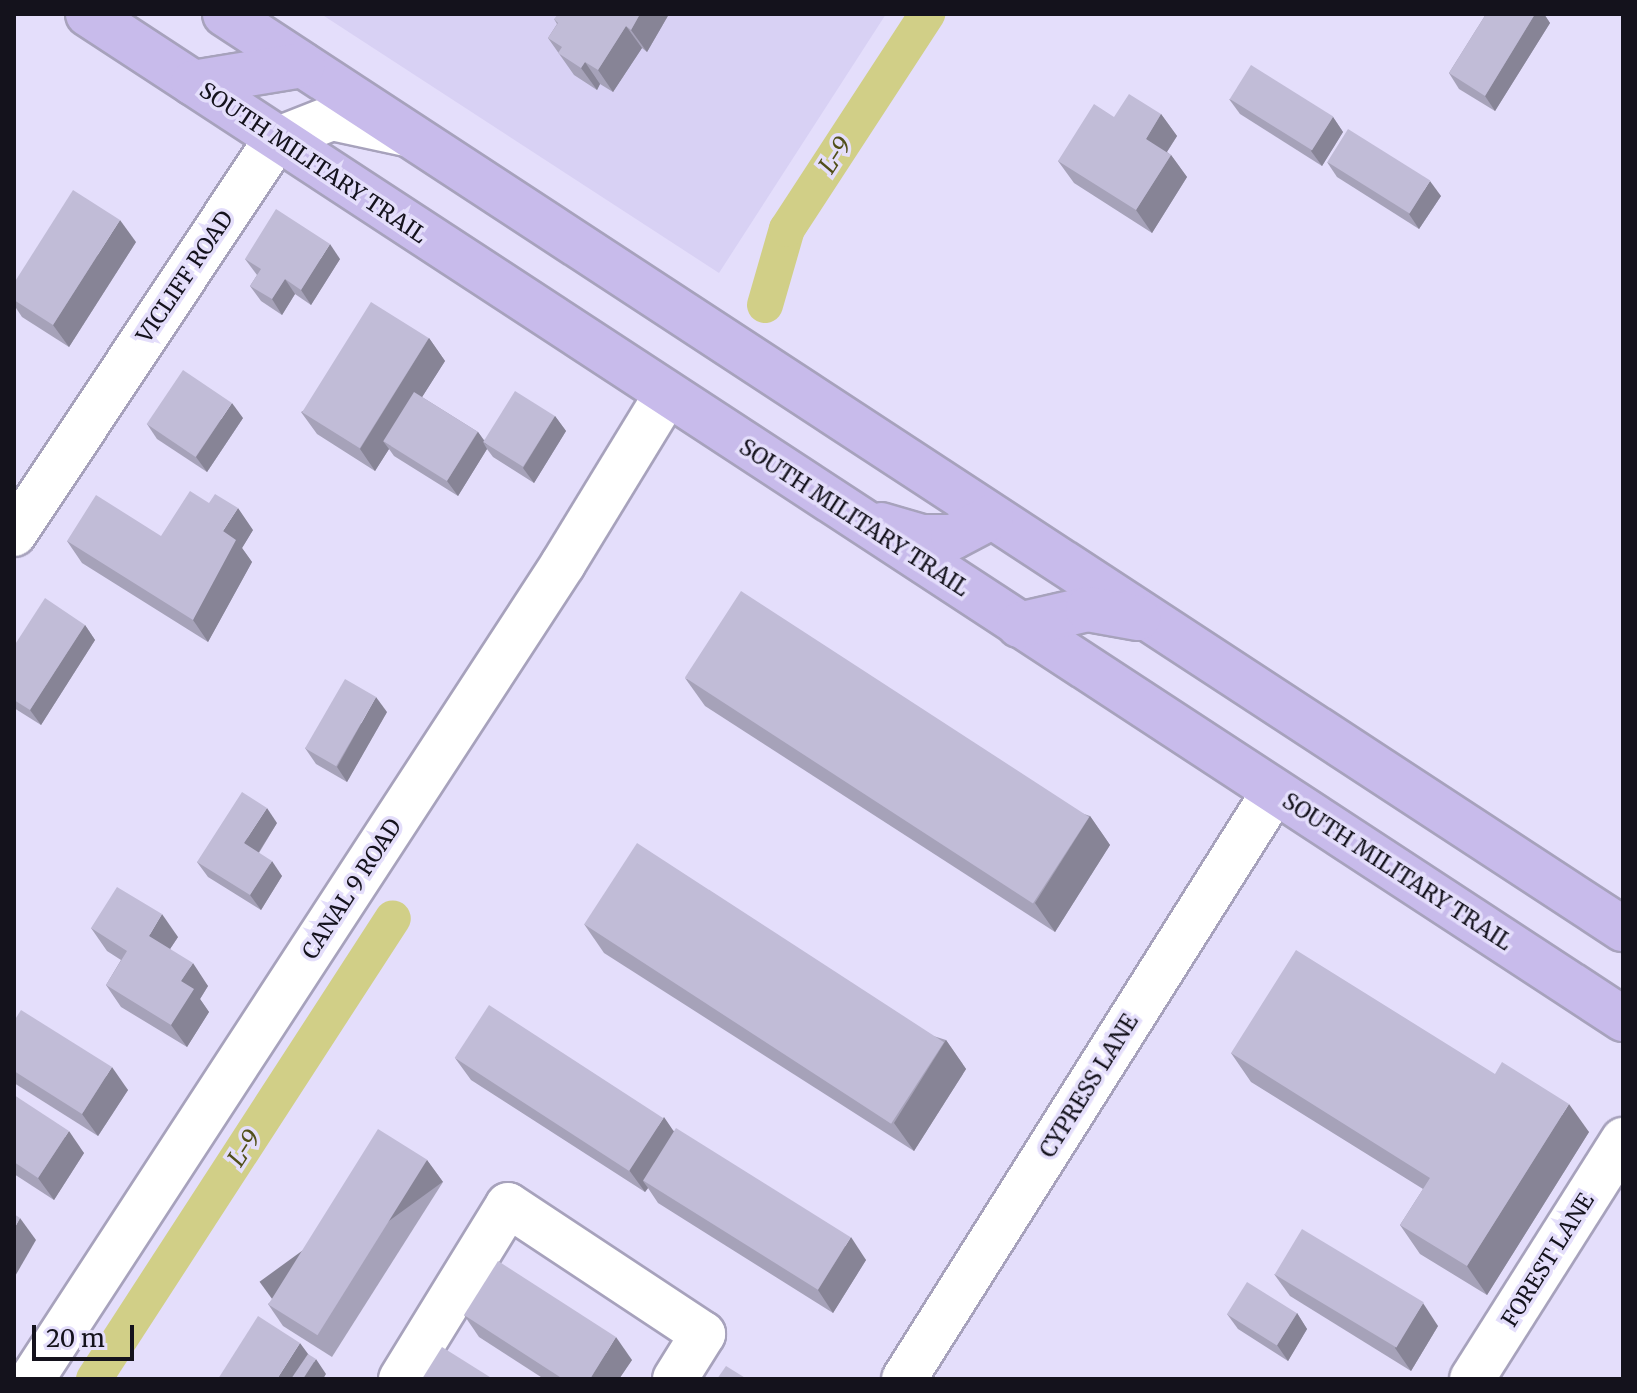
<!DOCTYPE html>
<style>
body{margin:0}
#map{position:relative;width:1637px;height:1393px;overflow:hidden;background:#e4defb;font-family:Merriweather,serif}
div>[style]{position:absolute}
.built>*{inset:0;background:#d8d1f4}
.canal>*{height:36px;margin:-18px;padding:0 18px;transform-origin:18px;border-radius:18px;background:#d1cf87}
.roads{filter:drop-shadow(2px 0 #a7a2bc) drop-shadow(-2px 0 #a7a2bc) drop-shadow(0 2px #a7a2bc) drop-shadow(0 -2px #a7a2bc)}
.minor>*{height:44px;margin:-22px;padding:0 22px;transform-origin:22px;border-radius:22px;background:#fff}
.major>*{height:44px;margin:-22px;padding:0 22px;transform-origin:22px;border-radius:22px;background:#c8bbeb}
.wall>*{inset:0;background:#a6a2b9}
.shaded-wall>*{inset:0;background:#878496;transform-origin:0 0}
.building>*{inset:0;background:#c1bcd7;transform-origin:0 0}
span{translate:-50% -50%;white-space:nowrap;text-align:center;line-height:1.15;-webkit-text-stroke:7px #e4defb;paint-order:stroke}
.street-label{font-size:22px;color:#14121c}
.water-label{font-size:24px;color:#514f19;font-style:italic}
.frame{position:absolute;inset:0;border:16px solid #14121c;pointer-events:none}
.scale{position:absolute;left:32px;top:1325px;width:102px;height:36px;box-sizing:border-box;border:4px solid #14121c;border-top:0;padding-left:10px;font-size:24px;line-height:28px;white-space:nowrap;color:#14121c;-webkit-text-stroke:6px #e4defb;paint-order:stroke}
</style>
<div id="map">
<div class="built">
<div style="clip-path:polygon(321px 14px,886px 14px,719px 273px)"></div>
</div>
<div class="canal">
<div style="left:765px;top:305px;width:79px;rotate:-73.9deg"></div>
<div style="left:787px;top:229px;width:257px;rotate:-56.9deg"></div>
<div style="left:94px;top:1379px;width:549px;rotate:-57.03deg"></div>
</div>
<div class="roads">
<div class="minor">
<div style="left:14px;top:534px;width:473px;rotate:-56.4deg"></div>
<div style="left:276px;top:140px;width:60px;rotate:-21.4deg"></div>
<div style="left:332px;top:118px;width:76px;rotate:12.2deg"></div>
<div style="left:32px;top:1379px;width:973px;rotate:-56.91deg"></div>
<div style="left:563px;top:564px;width:198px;rotate:-58.6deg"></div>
<div style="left:401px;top:1379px;width:204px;rotate:-58.4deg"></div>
<div style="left:508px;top:1205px;width:234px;rotate:33.5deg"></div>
<div style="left:703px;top:1334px;width:53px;rotate:121.9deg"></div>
<div style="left:904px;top:1379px;width:694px;rotate:-57.78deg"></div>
<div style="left:1472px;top:1379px;width:283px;rotate:-57.7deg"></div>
</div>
<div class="major">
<div style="left:88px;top:14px;width:1835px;rotate:33.21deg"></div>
<div style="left:225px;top:14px;width:1671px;rotate:33.21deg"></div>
<div style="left:193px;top:83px;width:111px;rotate:-9.3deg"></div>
<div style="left:881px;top:525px;width:43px;rotate:16.3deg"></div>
<div style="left:922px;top:537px;width:31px"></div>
<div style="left:953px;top:537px;width:43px;rotate:-27.8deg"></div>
<div style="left:1019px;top:625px;width:71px;rotate:-13.1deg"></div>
<div style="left:1088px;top:609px;width:51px;rotate:10.2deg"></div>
</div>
</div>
<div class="wall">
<div style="clip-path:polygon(669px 14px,647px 52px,642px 48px,613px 92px,600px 84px,597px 90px,574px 75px,548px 38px,557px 24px,554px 19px)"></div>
<div style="clip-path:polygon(1486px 14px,1544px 14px,1550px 23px,1495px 111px,1459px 89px,1449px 73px)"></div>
<div style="clip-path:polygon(1229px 99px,1333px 117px,1343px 132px,1322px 166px,1240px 114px)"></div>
<div style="clip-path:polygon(1161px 114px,1177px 136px,1167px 152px,1171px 155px,1187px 177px,1152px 233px,1074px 183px,1058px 161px,1114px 117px)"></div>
<div style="clip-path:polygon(1327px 162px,1441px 196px,1419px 229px,1337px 177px)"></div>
<div style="clip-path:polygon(136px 242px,69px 347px,22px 317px,14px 305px,14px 283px)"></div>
<div style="clip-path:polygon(245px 259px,340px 259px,311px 305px,295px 294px,282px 315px,261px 301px,250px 286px,257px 275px)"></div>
<div style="clip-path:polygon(429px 338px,445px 361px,422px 397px,478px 432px,484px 440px,555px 416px,566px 431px,534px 483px,493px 457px,487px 449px,458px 496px,394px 456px,389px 449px,375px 471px,317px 434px,301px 412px)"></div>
<div style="clip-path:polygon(243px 418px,207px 472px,157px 439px,147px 424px)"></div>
<div style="clip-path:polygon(253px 530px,242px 548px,252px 562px,208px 642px,82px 563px,67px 541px,161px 536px)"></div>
<div style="clip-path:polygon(85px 625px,95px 640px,41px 725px,14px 708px,14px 646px)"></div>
<div style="clip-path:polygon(685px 678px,1090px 816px,1110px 845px,1055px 932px,705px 706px)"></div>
<div style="clip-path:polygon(387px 712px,347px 782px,316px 764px,305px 748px)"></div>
<div style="clip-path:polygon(277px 823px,259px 853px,282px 876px,261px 910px,208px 877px,197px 862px)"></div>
<div style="clip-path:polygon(584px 924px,946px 1040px,966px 1069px,914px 1151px,604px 953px)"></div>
<div style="clip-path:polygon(91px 928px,178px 937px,170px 949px,208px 986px,200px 999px,209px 1012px,187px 1047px,121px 1007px,106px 985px,121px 960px,107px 951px)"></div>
<div style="clip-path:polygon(14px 1021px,128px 1090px,98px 1136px,14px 1083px)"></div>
<div style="clip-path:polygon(1231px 1053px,1495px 1074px,1589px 1132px,1487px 1295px,1420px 1254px,1400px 1225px,1423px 1189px,1251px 1082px)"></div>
<div style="clip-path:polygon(455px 1058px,674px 1131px,866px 1260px,833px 1313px,658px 1203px,648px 1188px,645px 1192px,471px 1080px)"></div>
<div style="clip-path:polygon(14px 1095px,84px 1153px,54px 1200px,14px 1174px)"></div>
<div style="clip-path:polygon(427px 1160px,443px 1182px,332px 1357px,283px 1326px,268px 1304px)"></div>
<div style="clip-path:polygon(1274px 1274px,1438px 1326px,1411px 1371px,1290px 1296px)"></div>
<div style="clip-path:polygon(1297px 1313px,1307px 1329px,1288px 1361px,1238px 1329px,1227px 1314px)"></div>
<div style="clip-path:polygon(464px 1315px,632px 1360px,619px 1379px,544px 1379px,479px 1337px)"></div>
</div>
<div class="shaded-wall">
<div style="clip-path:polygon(640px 14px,669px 14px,647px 52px,631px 30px)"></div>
<div style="clip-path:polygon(1535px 14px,1544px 14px,1550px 23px,1495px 111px,1485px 96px)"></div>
<div style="clip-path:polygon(626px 26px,642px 48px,613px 92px,598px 70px)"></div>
<div style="clip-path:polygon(585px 62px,600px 84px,597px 90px,581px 68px)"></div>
<div style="clip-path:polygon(1161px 114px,1177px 136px,1161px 161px,1146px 139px)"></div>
<div style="clip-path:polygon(1333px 117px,1343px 132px,1322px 166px,1311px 151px)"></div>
<div style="clip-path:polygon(1171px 155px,1187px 177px,1152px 233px,1136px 210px)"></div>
<div style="clip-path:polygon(1430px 181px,1441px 196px,1419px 229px,1409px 214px)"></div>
<div style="clip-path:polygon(120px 220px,136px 242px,69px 347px,53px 325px)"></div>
<div style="clip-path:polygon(330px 244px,340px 259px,311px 305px,301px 290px)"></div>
<div style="clip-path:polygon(285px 279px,295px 294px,282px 315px,272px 299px)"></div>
<div style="clip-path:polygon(429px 338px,445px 361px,391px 446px,383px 441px,389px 449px,375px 471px,360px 449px)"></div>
<div style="clip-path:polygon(232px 403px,243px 418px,207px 472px,196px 457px)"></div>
<div style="clip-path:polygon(555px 416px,566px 431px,534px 483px,523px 468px)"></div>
<div style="clip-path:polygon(478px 432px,487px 445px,483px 442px,487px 449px,458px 496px,447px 481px)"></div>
<div style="clip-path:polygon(238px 508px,253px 530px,242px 548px,252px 562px,208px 642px,193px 620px,223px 531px)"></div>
<div style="clip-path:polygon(85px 625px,95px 640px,41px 725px,30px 710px)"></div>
<div style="clip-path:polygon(376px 697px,387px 712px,347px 782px,337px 767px)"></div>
<div style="clip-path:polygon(267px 808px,277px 823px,255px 858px,244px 843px)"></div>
<div style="clip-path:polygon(1090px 816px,1110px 845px,1055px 932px,1035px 903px)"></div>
<div style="clip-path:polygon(272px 861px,282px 876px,261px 910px,250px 895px)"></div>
<div style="clip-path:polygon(162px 914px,178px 937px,164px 958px,149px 936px)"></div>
<div style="clip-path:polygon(193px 963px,208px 986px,200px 999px,209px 1012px,187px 1047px,171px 1025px,181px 981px)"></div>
<div style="clip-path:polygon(946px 1040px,966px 1069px,914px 1151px,894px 1123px)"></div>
<div style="clip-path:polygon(112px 1067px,128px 1090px,98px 1136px,82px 1114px)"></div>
<div style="clip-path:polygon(1569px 1104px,1589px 1132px,1487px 1295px,1467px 1266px)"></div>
<div style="clip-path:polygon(664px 1117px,679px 1139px,643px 1181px,648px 1188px,645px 1192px,629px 1170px)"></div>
<div style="clip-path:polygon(69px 1131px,84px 1153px,54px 1200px,38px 1178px)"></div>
<div style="left:427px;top:1160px;width:27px;height:207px;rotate:54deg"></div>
<div style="clip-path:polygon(20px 1218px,36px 1240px,14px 1278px,14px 1229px)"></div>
<div style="clip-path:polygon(851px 1237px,866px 1260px,833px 1313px,818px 1290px)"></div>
<div style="clip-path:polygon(1423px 1303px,1438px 1326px,1411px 1371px,1395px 1348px)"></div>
<div style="clip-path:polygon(1297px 1313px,1307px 1329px,1288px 1361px,1277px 1345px)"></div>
<div style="clip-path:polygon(616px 1337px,632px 1360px,619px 1379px,590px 1379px)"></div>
<div style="clip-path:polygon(300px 1343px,314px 1362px,316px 1359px,326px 1374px,323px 1379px,277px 1379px)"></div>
</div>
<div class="building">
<div style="clip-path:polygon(558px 14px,640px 14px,631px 30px,626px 26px,598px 70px,585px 62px,581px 68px,558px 53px,562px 47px,548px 38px,558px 23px,554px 19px)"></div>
<div style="clip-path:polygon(1486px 14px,1535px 14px,1485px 96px,1449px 73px)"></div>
<div style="left:1251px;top:65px;width:97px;height:40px;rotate:32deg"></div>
<div style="clip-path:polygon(1129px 94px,1161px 114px,1146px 139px,1171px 155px,1136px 210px,1058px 161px,1094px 104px,1114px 117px)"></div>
<div style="left:1348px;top:129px;width:97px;height:39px;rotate:32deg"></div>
<div style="clip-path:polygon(73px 190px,120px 220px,53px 325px,14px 300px,14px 283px)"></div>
<div style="clip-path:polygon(276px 209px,330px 244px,301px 290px,285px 279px,272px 299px,250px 286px,261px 269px,245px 259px)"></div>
<div style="left:371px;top:302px;width:68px;height:130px;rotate:32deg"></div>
<div style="left:183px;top:370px;width:59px;height:65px;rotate:34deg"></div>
<div style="left:515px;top:391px;width:47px;height:60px;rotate:32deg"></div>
<div style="left:414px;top:392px;width:75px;height:58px;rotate:32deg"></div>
<div style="clip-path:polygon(190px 491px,209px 503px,215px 494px,238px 508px,223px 531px,236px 540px,193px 620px,67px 541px,96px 495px,161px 536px)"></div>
<div style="left:741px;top:591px;width:415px;height:103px;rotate:33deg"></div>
<div style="clip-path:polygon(45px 598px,85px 625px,30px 710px,14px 700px,14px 646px)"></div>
<div style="left:345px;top:679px;width:36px;height:80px;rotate:30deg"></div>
<div style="clip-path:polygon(242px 792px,267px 808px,244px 843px,272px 861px,250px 895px,197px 862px)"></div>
<div style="left:637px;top:843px;width:366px;height:97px;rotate:33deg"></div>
<div style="clip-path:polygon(117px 887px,162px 914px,149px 936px,193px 963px,181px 981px,194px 989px,171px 1025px,106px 985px,127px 951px,91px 928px)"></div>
<div style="clip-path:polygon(1296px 950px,1495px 1074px,1502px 1062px,1569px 1104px,1467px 1266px,1400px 1225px,1430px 1178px,1231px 1053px)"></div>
<div style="left:489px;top:1005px;width:208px;height:63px;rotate:33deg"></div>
<div style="clip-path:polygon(21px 1010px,112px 1067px,82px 1114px,14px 1071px,14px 1021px)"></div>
<div style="clip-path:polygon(14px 1095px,69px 1131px,38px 1178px,14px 1162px)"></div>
<div style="left:676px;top:1128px;width:206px;height:62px;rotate:32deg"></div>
<div style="left:378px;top:1129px;width:58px;height:207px;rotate:32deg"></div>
<div style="clip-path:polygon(14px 1214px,20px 1218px,14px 1229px)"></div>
<div style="left:1302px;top:1229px;width:142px;height:53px;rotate:31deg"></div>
<div style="clip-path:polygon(498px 1261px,616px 1337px,590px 1379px,563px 1379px,464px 1315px)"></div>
<div style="left:1247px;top:1282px;width:59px;height:38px;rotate:32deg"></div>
<div style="clip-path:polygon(258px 1316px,300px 1343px,277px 1379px,218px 1379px)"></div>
<div style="clip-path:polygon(442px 1347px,493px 1379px,422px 1379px)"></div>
<div style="clip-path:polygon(308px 1354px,316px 1359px,303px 1379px,291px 1379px)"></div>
<div style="clip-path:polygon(726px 1366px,747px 1379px,717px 1379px)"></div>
</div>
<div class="street-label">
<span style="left:313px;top:163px;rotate:34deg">SOUTH MILITARY TRAIL</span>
<span style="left:185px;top:277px;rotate:-56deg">VICLIFF ROAD</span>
<span style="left:854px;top:518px;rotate:33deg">SOUTH MILITARY TRAIL</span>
<span style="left:1397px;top:872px;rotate:33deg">SOUTH MILITARY TRAIL</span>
<span style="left:352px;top:889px;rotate:-57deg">CANAL 9 ROAD</span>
<span style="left:1089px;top:1086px;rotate:-58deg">CYPRESS LANE</span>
<span style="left:1548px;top:1260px;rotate:-58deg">FOREST LANE</span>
</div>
<div class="water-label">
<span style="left:835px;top:155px;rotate:-57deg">L-9</span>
<span style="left:244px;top:1148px;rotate:-57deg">L-9</span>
</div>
<div class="frame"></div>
<div class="scale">20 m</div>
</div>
